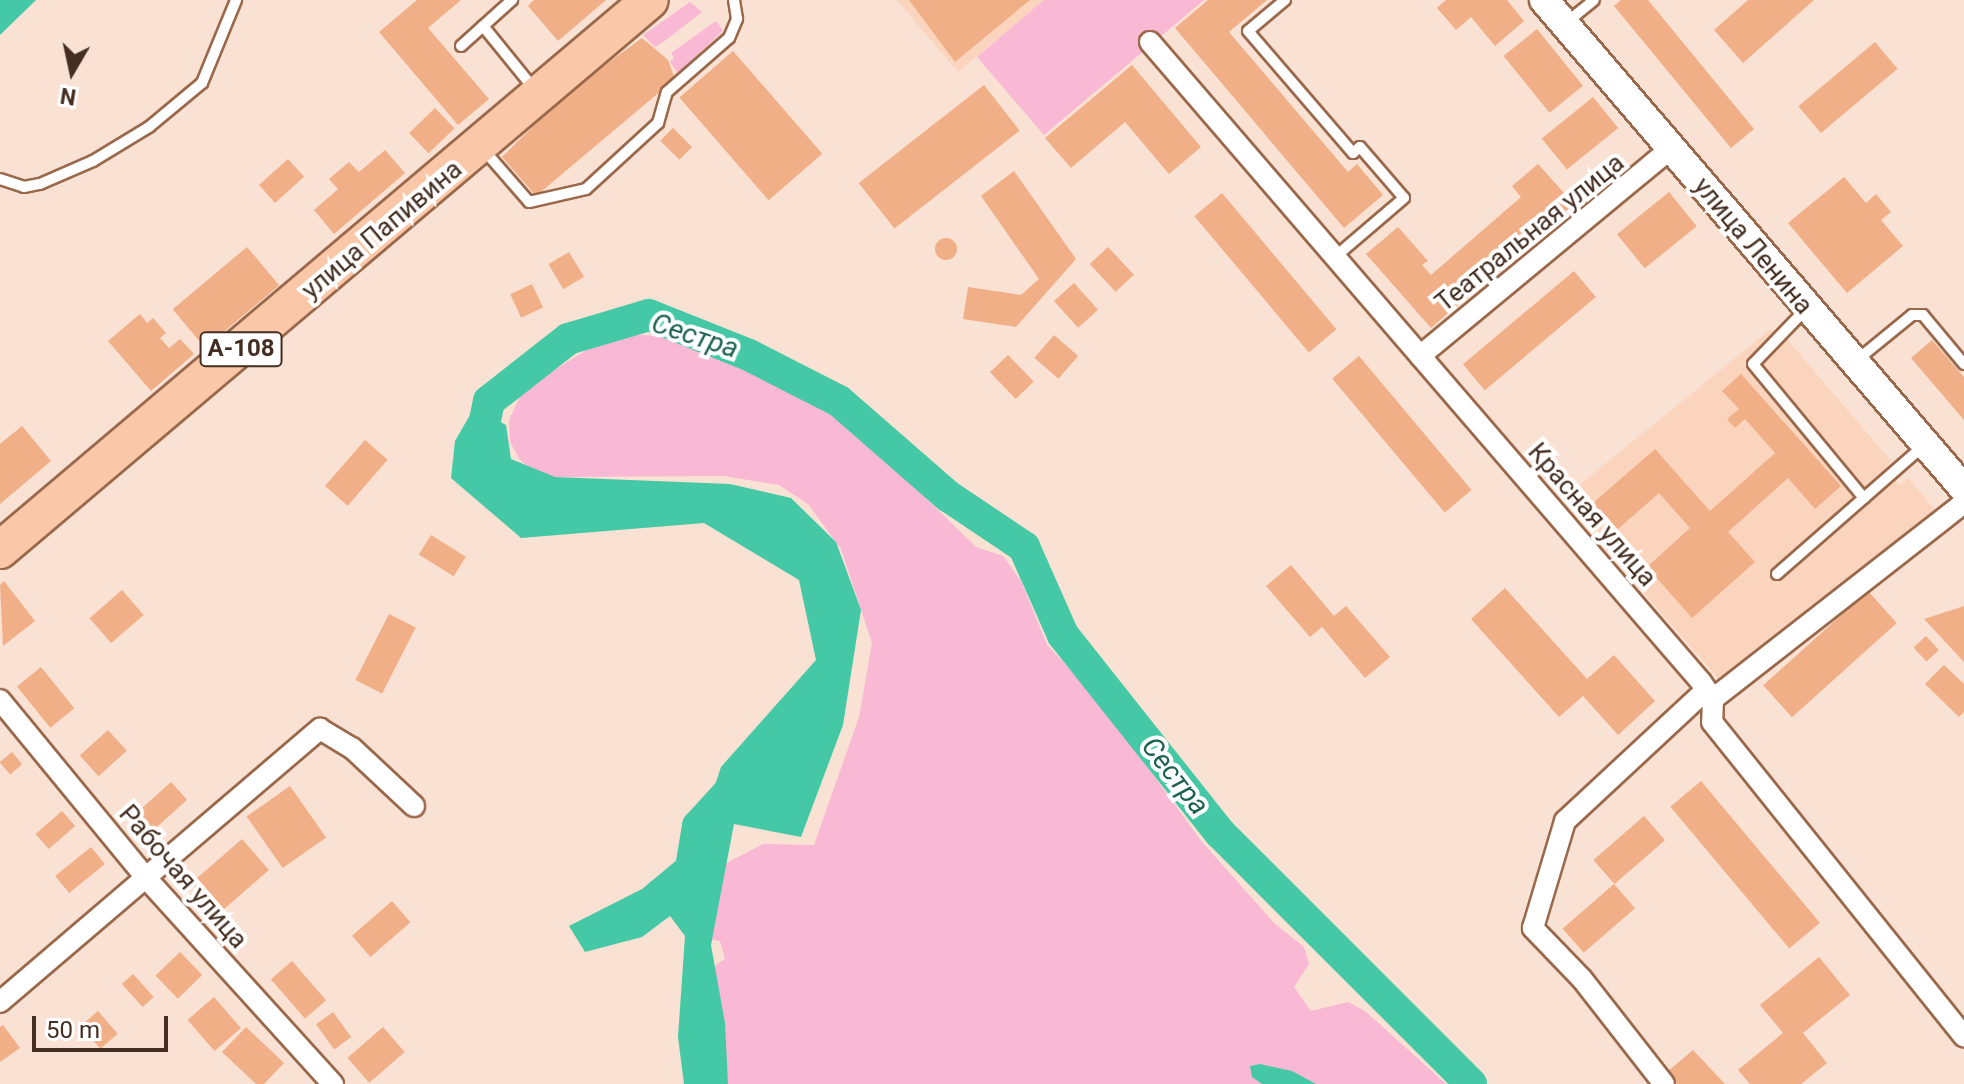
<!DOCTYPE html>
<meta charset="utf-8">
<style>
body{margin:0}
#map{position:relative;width:1964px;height:1084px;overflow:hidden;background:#f9e1d4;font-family:Roboto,sans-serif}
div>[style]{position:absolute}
.built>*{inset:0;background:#fbd4be}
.green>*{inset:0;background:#f9b8d4}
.water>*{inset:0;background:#44c8a5}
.river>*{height:32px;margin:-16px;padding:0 16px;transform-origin:16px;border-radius:16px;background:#44c8a5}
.building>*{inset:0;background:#f1af87;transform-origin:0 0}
.round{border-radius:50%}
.roads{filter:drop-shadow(2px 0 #9a684a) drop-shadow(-2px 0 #9a684a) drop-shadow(0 2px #9a684a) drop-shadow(0 -2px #9a684a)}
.lane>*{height:10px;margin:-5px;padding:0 5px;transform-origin:5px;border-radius:5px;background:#fff}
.street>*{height:20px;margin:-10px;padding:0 10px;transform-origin:10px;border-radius:10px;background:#fff}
.secondary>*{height:28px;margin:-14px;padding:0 14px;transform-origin:14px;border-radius:14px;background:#fff}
.highway>*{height:36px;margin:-18px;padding:0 18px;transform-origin:18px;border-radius:18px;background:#fbc7a9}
span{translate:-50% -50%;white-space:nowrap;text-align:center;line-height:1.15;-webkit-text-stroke:8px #fff;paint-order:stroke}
.shield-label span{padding:2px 6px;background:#fff;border:2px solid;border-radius:6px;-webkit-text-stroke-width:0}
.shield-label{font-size:24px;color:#442e21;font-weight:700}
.street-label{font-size:26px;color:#442e21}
.water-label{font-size:28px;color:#1c624f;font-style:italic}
.north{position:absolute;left:32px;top:32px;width:80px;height:80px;-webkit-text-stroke:6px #fff;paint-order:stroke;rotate:189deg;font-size:22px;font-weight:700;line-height:32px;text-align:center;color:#442e21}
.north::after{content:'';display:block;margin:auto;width:28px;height:36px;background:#442e21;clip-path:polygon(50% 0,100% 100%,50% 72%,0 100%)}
.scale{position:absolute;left:32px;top:1016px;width:136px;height:36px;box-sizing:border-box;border:4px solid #442e21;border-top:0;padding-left:10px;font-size:24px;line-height:28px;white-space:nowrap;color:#442e21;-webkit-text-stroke:6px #fff;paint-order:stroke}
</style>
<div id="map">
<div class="built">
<div style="clip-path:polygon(897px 0,1044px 0,958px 72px)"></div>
<div style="clip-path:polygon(1771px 329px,1780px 341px,1785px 337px,1891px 461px,1886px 468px,1900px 485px,1908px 478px,1936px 511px,1724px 685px,1562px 499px)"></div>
</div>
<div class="green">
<div style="clip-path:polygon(1044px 0,1204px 0,1044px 135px,977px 57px)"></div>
<div style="clip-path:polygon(690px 2px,702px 12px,666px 40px,655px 47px,643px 35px)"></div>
<div style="clip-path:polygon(716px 21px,723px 31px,678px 73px,670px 62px,674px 58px,671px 53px)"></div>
<div style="clip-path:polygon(636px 334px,697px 341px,841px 415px,976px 547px,1003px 556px,1021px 581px,1047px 645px,1097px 698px,1202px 842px,1274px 923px,1304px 947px,1309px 964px,1294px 987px,1311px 1011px,1348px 1002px,1365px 1011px,1446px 1084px,728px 1084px,711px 968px,725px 959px,720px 941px,701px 938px,719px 867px,763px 844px,814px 845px,859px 717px,872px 643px,841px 549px,808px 504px,779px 485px,724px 476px,555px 477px,534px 472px,520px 460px,510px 442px,509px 420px,523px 390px,599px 342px)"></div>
</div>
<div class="water">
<div style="clip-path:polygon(0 0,36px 0,0 35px)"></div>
<div style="clip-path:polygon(482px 412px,506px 425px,511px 459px,555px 477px,730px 484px,791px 498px,836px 542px,861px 610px,843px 725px,801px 837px,734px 824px,711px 945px,725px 1023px,728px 1084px,684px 1084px,678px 1037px,685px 936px,670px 916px,642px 937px,585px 952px,569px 926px,642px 889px,695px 845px,721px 767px,816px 660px,799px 580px,704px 523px,521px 538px,451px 478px,455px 441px,470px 415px)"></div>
<div style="clip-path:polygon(1260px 1064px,1292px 1071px,1316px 1084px,1262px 1084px,1252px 1077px,1250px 1066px)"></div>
</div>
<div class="river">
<div style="left:478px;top:454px;width:54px;rotate:-78.3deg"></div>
<div style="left:489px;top:401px;width:100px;rotate:-38.1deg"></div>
<div style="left:568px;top:339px;width:84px;rotate:-16.5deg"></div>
<div style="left:649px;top:315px;width:108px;rotate:21.8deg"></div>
<div style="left:749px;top:355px;width:101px;rotate:27.1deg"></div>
<div style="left:839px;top:401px;width:145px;rotate:41.1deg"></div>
<div style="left:948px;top:496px;width:92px;rotate:33.9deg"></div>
<div style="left:1024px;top:547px;width:96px;rotate:66.1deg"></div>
<div style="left:1063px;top:635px;width:253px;rotate:51.6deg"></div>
<div style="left:1220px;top:833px;width:355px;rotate:45deg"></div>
<div style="left:688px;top:886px;width:61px;rotate:-80.5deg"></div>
<div style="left:698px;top:826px;width:49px;rotate:-47.5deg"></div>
</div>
<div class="building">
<div style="clip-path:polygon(417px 0,461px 0,428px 28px,489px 99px,458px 125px,379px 32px)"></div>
<div style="clip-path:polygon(534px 0,606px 0,558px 41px,528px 6px)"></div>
<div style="clip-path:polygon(909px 0,1030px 0,955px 62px)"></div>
<div style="clip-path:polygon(1208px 0,1267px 0,1229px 32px,1348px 172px,1357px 164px,1383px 195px,1344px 228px,1175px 28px)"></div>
<div style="clip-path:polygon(1446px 0,1507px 0,1524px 21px,1495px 46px,1471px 17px,1456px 30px,1437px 8px)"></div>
<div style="clip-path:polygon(1621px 0,1648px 0,1754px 129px,1731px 148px,1614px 6px)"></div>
<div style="clip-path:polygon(1748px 0,1814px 0,1743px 63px,1714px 30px)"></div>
<div style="left:1537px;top:29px;width:73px;height:43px;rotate:51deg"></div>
<div style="clip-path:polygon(642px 38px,668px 60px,675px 79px,536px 196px,502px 157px,568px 92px)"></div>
<div style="left:1875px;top:42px;width:35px;height:100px;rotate:50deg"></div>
<div style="left:733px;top:51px;width:136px;height:71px;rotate:49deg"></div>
<div style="clip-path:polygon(1132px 65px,1201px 147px,1169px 174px,1125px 122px,1071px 168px,1045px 138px)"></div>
<div style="left:984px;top:85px;width:58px;height:159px;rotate:52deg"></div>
<div style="left:1593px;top:97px;width:40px;height:66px;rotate:51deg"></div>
<div style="left:435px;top:108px;width:28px;height:36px;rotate:46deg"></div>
<div style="left:673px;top:128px;width:27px;height:18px;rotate:45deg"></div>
<div style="clip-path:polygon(385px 150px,405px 173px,334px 234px,314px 210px,338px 189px,329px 179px,349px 162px,359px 172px)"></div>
<div style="left:288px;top:159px;width:24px;height:39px;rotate:48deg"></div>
<div style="clip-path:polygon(1538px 164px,1574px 204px,1431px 328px,1366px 254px,1398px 227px,1428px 261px,1422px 265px,1431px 275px,1521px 197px,1512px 186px)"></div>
<div style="clip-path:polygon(1014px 171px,1076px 259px,1016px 327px,963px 319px,968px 287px,1021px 295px,1039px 279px,981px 196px)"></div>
<div style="clip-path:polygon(1844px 177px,1866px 203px,1876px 194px,1891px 212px,1881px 220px,1903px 246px,1847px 293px,1788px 223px)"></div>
<div style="left:1669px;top:192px;width:44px;height:67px;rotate:51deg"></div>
<div style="left:1222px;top:193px;width:178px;height:36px;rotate:50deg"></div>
<div class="round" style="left:935px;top:238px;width:22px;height:22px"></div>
<div style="left:247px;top:247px;width:50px;height:97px;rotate:50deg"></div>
<div style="left:1108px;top:247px;width:38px;height:25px;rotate:47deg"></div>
<div style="left:569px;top:252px;width:29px;height:24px;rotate:59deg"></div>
<div style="left:1574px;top:271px;width:34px;height:145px;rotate:50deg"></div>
<div style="left:1074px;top:283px;width:36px;height:27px;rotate:48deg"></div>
<div style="left:532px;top:284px;width:26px;height:24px;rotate:65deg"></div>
<div style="clip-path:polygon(140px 314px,147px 323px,153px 318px,166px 333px,160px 338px,169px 348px,180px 339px,194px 354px,151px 391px,108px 341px)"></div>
<div style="left:1054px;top:335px;width:32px;height:30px;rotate:41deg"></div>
<div style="clip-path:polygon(1932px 340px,1964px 377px,1964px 420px,1911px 358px)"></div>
<div style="left:1008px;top:355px;width:37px;height:25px;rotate:46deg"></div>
<div style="left:1359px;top:356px;width:175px;height:35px;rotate:50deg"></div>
<div style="clip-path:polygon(1741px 374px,1841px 486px,1815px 509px,1788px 478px,1728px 532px,1755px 562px,1692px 618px,1647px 567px,1690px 528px,1659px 493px,1617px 530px,1593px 503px,1655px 449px,1710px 511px,1775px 453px,1745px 419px,1735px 428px,1727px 419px,1739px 409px,1722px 391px)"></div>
<div style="clip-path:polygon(22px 426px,51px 461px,0 504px,0 444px)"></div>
<div style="left:365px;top:440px;width:30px;height:61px;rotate:41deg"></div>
<div style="left:431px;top:535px;width:41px;height:23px;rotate:32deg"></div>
<div style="clip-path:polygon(1291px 565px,1334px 616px,1346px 606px,1390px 657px,1365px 678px,1322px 627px,1310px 637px,1266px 586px)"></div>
<div style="clip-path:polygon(4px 581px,35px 621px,3px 646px,0 585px)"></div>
<div style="clip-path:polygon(1505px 588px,1587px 679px,1614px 655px,1655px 701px,1618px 735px,1583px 696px,1559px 717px,1471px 619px)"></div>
<div style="left:122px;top:590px;width:33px;height:43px;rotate:49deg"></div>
<div style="left:1868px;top:591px;width:43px;height:141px;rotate:48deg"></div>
<div style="clip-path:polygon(1964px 606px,1964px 662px,1924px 619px)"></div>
<div style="left:389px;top:614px;width:30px;height:74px;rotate:27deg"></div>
<div style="left:1926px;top:636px;width:19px;height:17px;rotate:47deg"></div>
<div style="clip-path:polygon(1944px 665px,1964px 684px,1964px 712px,1959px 717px,1925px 684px)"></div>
<div style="left:41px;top:667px;width:53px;height:31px;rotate:51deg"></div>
<div style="left:108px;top:730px;width:28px;height:38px;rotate:48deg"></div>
<div style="left:12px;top:752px;width:16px;height:16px;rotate:50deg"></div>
<div style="left:1701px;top:781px;width:185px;height:40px;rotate:50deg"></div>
<div style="left:171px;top:782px;width:24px;height:53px;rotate:48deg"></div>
<div style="left:290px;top:786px;width:63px;height:53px;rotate:55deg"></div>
<div style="left:62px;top:811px;width:20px;height:35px;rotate:49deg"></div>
<div style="left:1644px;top:816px;width:32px;height:67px;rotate:49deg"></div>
<div style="left:242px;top:839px;width:41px;height:67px;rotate:49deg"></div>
<div style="left:91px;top:847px;width:22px;height:46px;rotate:51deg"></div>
<div style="left:1614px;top:884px;width:32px;height:68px;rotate:49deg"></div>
<div style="left:392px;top:901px;width:28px;height:53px;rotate:49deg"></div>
<div style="left:180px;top:952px;width:32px;height:34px;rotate:46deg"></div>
<div style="clip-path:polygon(1819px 957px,1850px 995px,1803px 1033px,1827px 1063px,1801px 1084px,1750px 1084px,1738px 1070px,1783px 1033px,1760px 1005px)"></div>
<div style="left:292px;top:961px;width:52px;height:28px;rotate:49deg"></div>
<div style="left:133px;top:974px;width:31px;height:15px;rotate:48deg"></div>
<div style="left:214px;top:997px;width:41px;height:35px;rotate:49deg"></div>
<div style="left:98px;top:1011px;width:30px;height:23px;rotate:49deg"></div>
<div style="left:333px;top:1012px;width:31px;height:21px;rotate:54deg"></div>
<div style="clip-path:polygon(3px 1025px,20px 1048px,0 1062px,0 1027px)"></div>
<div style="clip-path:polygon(246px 1027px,284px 1063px,264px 1084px,256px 1084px,222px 1052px)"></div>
<div style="left:383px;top:1027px;width:33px;height:47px;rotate:49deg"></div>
<div style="clip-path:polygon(1693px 1050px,1725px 1084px,1677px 1084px,1667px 1072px)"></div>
</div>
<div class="roads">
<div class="lane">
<div style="left:1285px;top:0;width:48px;rotate:140deg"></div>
<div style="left:1248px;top:31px;width:161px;rotate:49.3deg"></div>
<div style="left:1353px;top:153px;width:9px;rotate:-41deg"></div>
<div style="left:1360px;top:147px;width:67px;rotate:49.2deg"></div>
<div style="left:1404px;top:198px;width:91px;rotate:139.5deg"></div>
<div style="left:1572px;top:18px;width:28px;rotate:-39deg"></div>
<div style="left:483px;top:26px;width:82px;rotate:50.9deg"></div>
<div style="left:461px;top:46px;width:69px;rotate:-42deg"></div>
<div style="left:483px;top:149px;width:70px;rotate:49deg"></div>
<div style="left:529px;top:202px;width:58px;rotate:-12.8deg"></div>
<div style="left:586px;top:189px;width:98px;rotate:-42.5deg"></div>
<div style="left:658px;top:123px;width:32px;rotate:-74deg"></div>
<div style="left:667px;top:92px;width:82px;rotate:-41.1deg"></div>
<div style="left:729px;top:38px;width:21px;rotate:-67deg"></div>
<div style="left:737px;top:19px;width:19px;rotate:-99deg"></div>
<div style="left:0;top:179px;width:25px;rotate:18deg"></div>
<div style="left:24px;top:187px;width:16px;rotate:-11deg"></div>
<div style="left:40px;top:184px;width:58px;rotate:-23.5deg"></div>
<div style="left:93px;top:161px;width:66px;rotate:-31.3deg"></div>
<div style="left:149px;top:127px;width:69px;rotate:-39.7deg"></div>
<div style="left:202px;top:83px;width:90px;rotate:-67.7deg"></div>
<div style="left:1806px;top:309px;width:76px;rotate:133.9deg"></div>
<div style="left:1753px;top:364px;width:174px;rotate:50.4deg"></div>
<div style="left:1857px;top:360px;width:71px;rotate:-39.3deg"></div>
<div style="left:1912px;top:315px;width:11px"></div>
<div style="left:1923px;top:315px;width:64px;rotate:50.1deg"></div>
<div style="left:1777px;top:574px;width:194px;rotate:-41.2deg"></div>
</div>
<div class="street">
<div style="left:1150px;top:42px;width:845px;rotate:49.27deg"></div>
<div style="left:1701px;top:682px;width:21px;rotate:55deg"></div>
<div style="left:1713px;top:699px;width:23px;rotate:92deg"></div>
<div style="left:1712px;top:722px;width:403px;rotate:51.3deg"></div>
<div style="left:1420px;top:356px;width:326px;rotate:-39.6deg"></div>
<div style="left:1713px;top:699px;width:318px;rotate:-38deg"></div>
<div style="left:0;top:700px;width:232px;rotate:50.6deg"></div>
<div style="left:147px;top:879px;width:277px;rotate:47.8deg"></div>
<div style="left:0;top:1002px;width:421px;rotate:-40.5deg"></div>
<div style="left:320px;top:729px;width:37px;rotate:31deg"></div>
<div style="left:352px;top:748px;width:85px;rotate:43.1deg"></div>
<div style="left:1664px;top:1084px;width:133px;rotate:-128deg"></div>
<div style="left:1582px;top:979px;width:71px;rotate:-133.9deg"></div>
<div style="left:1533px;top:928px;width:112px;rotate:-73.3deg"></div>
<div style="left:1565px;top:821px;width:192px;rotate:-42.9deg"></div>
</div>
<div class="secondary">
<div style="left:1544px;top:0;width:645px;rotate:49.34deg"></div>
</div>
<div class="highway">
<div style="left:0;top:550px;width:851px;rotate:-40.24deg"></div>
</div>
</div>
<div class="shield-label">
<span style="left:241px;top:349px">А-108</span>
</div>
<div class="street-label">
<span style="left:382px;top:230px;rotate:-40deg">улица Папивина</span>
<span style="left:1530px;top:233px;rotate:-39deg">Театральная улица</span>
<span style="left:1753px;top:246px;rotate:50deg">улица Ленина</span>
<span style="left:1592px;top:515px;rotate:49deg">Красная улица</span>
<span style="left:183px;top:877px;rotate:49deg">Рабочая улица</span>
</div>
<div class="water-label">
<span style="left:695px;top:336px;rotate:18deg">Сестра</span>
<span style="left:1175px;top:776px;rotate:52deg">Сестра</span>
</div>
<div class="north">N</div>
<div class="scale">50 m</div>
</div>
